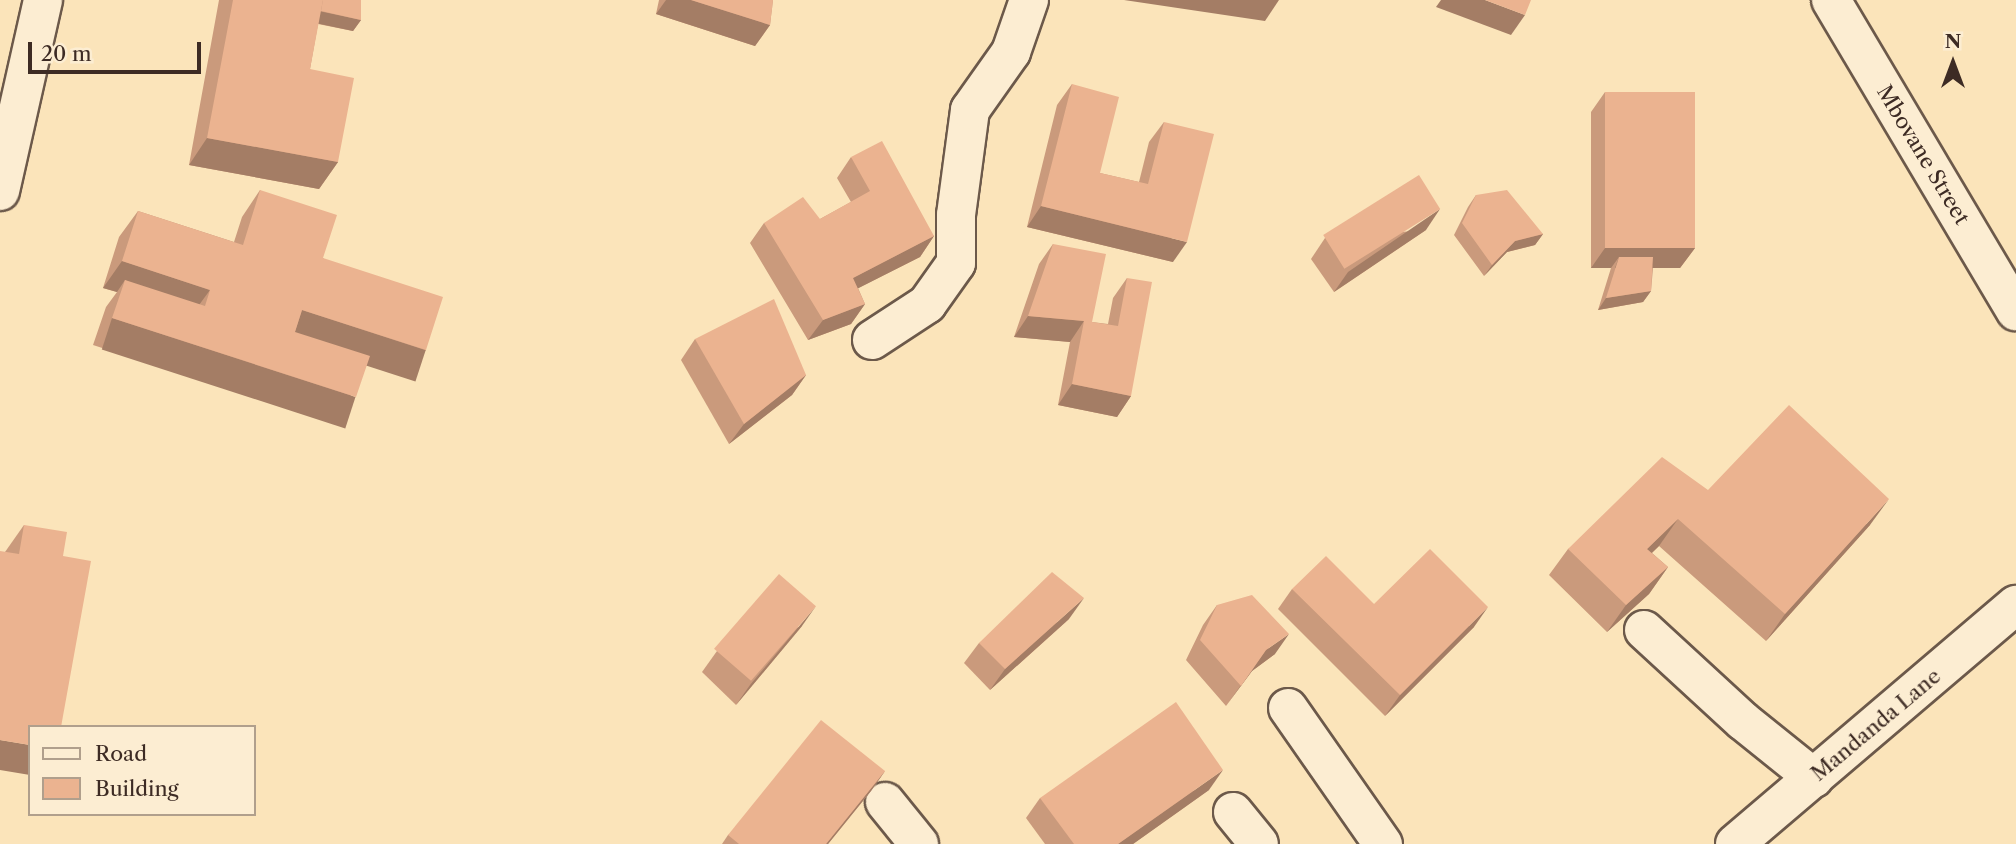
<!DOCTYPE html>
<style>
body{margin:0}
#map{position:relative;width:2016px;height:844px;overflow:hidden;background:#fbe4ba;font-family:"Libre Caslon Text",serif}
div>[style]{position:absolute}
.roads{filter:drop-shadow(2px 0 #6c594a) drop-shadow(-2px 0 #6c594a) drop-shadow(0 2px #6c594a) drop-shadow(0 -2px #6c594a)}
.minor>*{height:38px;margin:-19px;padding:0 19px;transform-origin:19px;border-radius:19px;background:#fcedd2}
.wall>*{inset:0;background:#ca9a7c}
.shaded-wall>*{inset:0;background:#a47d65;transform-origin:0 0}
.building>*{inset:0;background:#ebb390;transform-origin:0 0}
span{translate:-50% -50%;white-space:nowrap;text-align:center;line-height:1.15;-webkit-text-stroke:7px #fcedd2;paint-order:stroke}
.street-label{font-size:21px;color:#3d2b24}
.legend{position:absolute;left:28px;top:725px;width:228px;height:91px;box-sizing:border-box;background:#fcedd2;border:2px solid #b09f8c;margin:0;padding:9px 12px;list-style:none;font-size:21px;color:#3d2b24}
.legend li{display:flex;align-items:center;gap:14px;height:35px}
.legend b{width:35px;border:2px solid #b09f8c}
.north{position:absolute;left:1918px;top:28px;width:70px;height:70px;-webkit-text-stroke:5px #fcedd2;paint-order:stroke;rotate:0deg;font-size:19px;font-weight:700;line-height:28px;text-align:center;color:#3d2b24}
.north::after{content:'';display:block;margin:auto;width:24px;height:32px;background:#3d2b24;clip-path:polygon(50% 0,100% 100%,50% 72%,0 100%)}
.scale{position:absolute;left:28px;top:42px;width:173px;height:32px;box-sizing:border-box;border:4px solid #3d2b24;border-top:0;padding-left:9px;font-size:21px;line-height:24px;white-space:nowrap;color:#3d2b24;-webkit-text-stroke:5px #fcedd2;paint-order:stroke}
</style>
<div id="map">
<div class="roads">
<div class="minor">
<div style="left:1831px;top:0;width:362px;rotate:59.3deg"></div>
<div style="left:0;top:191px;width:196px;rotate:-77.3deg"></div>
<div style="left:872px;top:340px;width:66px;rotate:-33.2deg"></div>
<div style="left:927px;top:304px;width:50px;rotate:-54.7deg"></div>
<div style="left:956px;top:263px;width:48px;rotate:-90deg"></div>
<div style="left:956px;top:215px;width:106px;rotate:-82.4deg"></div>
<div style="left:970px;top:110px;width:71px;rotate:-54.7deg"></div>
<div style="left:1011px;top:52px;width:55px;rotate:-70.9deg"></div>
<div style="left:1644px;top:630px;width:134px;rotate:42.6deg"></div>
<div style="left:1743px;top:721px;width:91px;rotate:38.8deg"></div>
<div style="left:1288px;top:708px;width:166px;rotate:55.1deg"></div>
<div style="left:885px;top:802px;width:54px;rotate:51deg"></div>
<div style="left:1233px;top:812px;width:41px;rotate:50.9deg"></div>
<div style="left:1735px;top:844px;width:369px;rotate:-40.4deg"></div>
</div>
</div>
<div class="wall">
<div style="clip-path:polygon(219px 0,361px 0,361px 20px,353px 31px,318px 24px,310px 69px,338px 162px,319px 189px,189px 165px)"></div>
<div style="clip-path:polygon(659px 0,773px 0,770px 25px,755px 46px,656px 14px)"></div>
<div style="clip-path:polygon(1072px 84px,1100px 173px,1139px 182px,1149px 142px,1164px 122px,1173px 262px,1027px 227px,1057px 105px)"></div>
<div style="clip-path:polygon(1605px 92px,1695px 248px,1680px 268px,1653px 268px,1651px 291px,1643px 302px,1598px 310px,1611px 268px,1591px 268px,1591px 112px)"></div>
<div style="clip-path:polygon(851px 157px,934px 236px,920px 257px,858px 288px,865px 304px,851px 324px,808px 340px,750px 243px,764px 223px,820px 219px,851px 202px,837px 178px)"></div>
<div style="clip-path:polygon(260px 190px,323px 258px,426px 350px,407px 377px,367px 364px,337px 424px,93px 345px,106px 307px,117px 292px,103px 288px,119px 237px,138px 211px,234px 242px,242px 217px)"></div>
<div style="clip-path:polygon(1476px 195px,1543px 234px,1535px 245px,1507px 252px,1484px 276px,1454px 235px,1468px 207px)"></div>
<div style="clip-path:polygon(1426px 230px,1334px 292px,1311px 259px,1325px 238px)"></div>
<div style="clip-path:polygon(1053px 244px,1092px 322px,1108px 324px,1113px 298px,1127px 278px,1131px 396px,1117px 417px,1058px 405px,1070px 342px,1014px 337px,1039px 264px)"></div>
<div style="clip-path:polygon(695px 339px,806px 375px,792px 395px,729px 444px,681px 360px)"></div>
<div style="clip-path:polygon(1708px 490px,1870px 525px,1766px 641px,1659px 546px,1652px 553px,1668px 567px,1649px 594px,1607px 632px,1549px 575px,1568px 549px)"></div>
<div style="clip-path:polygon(24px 525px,63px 556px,61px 727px,5px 552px)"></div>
<div style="clip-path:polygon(1292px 589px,1374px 604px,1474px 627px,1385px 716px,1278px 609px)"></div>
<div style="clip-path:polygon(1217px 605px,1275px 654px,1252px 671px,1226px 706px,1186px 660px,1203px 625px)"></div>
<div style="clip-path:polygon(1069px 619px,990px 690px,964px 663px,979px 643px)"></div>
<div style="clip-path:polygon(802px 626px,736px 705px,702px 672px,717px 651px)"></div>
<div style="clip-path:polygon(885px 771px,871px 791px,828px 844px,722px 844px,728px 835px)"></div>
<div style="clip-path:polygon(1209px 790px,1133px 844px,1045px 844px,1026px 818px,1040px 798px)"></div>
</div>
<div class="shaded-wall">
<div style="clip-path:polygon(666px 0,691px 0,770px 25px,755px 46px,656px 14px)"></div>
<div style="clip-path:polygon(1124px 0,1279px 0,1265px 21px)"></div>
<div style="clip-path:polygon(1441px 0,1485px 0,1525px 15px,1511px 35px,1436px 7px)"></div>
<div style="clip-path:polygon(314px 10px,361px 20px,353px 31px,306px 21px)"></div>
<div style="clip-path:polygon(207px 138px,338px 162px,319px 189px,189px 165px)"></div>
<div style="clip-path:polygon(1041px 206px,1187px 242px,1173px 262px,1027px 227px)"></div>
<div style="clip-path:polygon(1440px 209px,1426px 230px,1334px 292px,1348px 272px)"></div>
<div style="clip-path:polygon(1543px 234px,1535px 245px,1507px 252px,1484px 276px,1492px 265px,1515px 241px)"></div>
<div style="clip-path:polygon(934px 236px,920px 257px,839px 298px,853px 278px)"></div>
<div style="clip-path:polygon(1605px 248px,1695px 248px,1680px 268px,1615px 268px,1619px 257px,1611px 268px,1591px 268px)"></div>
<div style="clip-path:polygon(122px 261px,210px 290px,191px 316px,125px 280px,117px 292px,103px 288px)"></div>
<div style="clip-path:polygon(1651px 291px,1643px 302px,1598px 310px,1606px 298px)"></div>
<div style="clip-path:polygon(865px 304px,851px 324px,808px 340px,823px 320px)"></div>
<div style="left:302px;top:310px;width:130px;height:33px;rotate:18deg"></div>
<div style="clip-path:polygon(1028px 316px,1084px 321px,1070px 342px,1014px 337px)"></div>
<div style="left:112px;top:318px;width:256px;height:33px;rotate:18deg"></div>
<div style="clip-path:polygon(806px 375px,792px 395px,729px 444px,744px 424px)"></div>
<div style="clip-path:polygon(1072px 384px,1131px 396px,1117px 417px,1058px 405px)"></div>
<div style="clip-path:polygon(1889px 499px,1870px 525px,1766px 641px,1785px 614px)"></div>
<div style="clip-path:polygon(1678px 519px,1659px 546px,1628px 575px,1647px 549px)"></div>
<div style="clip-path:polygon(1668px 567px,1649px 594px,1607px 632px,1626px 605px)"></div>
<div style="clip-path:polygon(1084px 598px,1069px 619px,990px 690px,1005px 669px)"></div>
<div style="clip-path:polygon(816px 606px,802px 626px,736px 705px,750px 685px)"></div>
<div style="clip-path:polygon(1488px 607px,1474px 627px,1385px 716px,1400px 695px)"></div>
<div style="clip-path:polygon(1289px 634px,1275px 654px,1252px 671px,1226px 706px,1266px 650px)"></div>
<div style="clip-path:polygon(0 740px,30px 745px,30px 775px,0 770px)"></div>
<div style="clip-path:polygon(1223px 770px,1209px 790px,1133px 844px,1118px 844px)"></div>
<div style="clip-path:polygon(885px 771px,871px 791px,828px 844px,826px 844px)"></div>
</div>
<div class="building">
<div style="clip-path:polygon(233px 0,323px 0,310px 69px,354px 78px,338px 162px,207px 138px)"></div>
<div style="clip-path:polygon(323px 0,361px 0,361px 20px,321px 11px)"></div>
<div style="clip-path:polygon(691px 0,773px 0,770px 25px)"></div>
<div style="clip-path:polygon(1485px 0,1531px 0,1525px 15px)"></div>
<div style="clip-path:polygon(1072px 84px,1119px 97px,1100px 173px,1148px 184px,1164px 122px,1214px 134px,1187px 242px,1041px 206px)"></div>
<div style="left:1605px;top:92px;width:90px;height:156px"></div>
<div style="clip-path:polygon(882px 141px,934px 236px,853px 278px,865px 304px,823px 320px,764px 223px,803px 197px,820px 219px,870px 191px,851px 157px)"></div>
<div style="left:1419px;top:175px;width:40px;height:113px;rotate:58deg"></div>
<div style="clip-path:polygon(260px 190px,337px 215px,323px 258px,443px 297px,426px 350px,302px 310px,295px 332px,370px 356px,356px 397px,112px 318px,125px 280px,205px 306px,210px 290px,122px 261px,138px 211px,243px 245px)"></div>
<div style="clip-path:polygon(1507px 190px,1543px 234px,1515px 241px,1492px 265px,1462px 223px,1476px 195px)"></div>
<div style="clip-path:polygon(1053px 244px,1106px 254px,1092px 322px,1118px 326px,1127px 278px,1152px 282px,1131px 396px,1072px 384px,1084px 321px,1028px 316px)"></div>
<div style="clip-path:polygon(1619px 257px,1653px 257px,1651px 291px,1606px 298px)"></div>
<div style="clip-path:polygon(774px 299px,806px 375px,744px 424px,695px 339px)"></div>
<div style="clip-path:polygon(1789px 405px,1889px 499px,1785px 614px,1678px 519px,1647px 549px,1668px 567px,1626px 605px,1568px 549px,1662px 457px,1708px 490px)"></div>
<div style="clip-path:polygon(24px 525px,67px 532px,63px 556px,91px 561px,61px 727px,30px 727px,30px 745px,0 740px,0 551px,19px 554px)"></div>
<div style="clip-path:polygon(1430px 549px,1488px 607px,1400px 695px,1292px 589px,1326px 556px,1374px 604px)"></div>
<div style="clip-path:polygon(1052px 572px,1084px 598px,1005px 669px,979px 643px)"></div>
<div style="left:779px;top:574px;width:49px;height:99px;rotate:41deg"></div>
<div style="clip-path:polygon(1252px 595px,1289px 634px,1266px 650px,1241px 686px,1200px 640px,1217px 605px)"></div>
<div style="clip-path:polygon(1176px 702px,1223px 770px,1118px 844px,1074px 844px,1040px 798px)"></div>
<div style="clip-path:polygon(821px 720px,885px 771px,826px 844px,739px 844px,728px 835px)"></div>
</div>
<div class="street-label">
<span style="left:1923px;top:155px;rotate:59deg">Mbovane Street</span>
<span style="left:1876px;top:725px;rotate:-40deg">Mandanda Lane</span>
</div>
<ul class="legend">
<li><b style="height:9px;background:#fcedd2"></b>Road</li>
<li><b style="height:19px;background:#ebb390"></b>Building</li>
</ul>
<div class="north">N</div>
<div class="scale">20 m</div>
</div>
